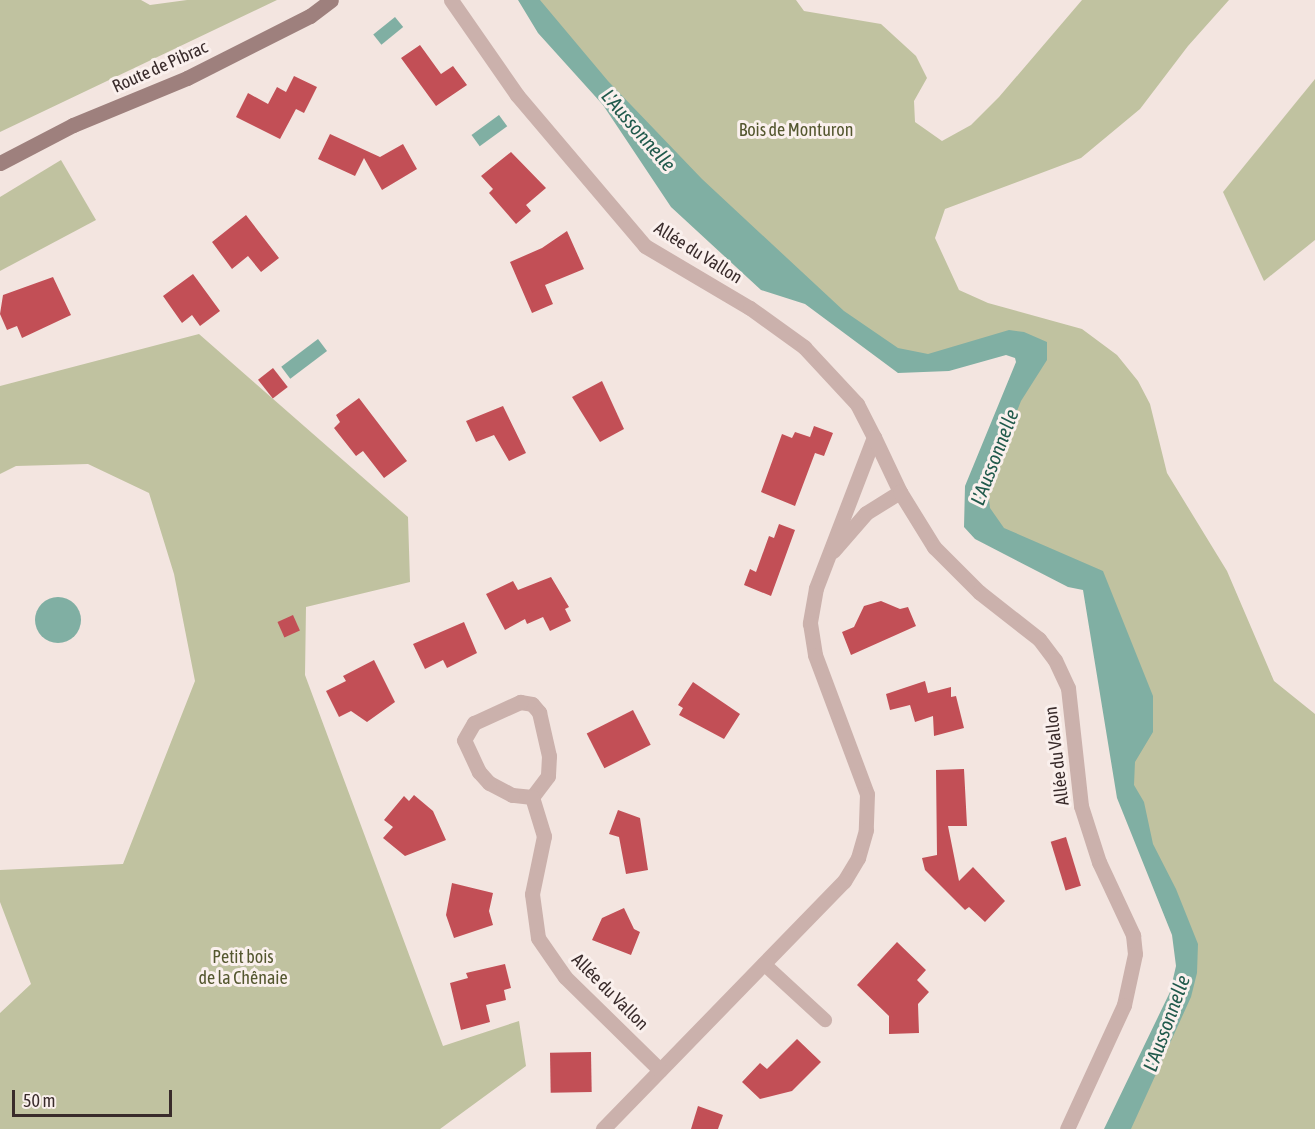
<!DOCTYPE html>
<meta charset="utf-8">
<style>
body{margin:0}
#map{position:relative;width:1315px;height:1129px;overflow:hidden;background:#f3e5e0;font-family:"Asap Condensed",sans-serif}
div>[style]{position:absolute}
.green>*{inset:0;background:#c0c2a0}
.water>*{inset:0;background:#80afa3;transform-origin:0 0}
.round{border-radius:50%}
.building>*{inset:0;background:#c24f56;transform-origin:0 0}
.lane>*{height:14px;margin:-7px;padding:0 7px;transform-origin:7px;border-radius:7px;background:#cbb1ac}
.street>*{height:15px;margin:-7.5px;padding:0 7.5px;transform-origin:7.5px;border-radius:7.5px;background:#cbb1ac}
.secondary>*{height:15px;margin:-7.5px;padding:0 7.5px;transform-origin:7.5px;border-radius:7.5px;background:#9e807d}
span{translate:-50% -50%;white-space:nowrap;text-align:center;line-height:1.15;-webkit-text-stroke:6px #faf0ed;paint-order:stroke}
.street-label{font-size:18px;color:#392b2b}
.park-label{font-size:18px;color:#54572f}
.water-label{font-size:20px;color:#215a4c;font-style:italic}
.scale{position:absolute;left:12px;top:1090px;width:160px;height:27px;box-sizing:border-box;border:3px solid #392b2b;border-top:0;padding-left:8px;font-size:18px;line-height:21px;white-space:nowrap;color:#392b2b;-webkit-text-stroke:4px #faf0ed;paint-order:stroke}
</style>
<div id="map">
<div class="green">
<div style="clip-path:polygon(0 0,141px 0,150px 5px,187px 0,277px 0,0 132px)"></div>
<div style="clip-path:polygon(534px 0,796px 0,804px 11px,881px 24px,916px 56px,927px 78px,914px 101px,915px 122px,942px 141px,971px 125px,999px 97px,1082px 0,1229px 0,1188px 46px,1140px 109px,1081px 158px,945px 209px,935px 238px,959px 290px,988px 303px,1082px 329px,1117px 355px,1138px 381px,1150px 404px,1167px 473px,1227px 571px,1274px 681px,1315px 714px,1315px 1129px,1126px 1129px,1188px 971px,1130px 793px,1081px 575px,969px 522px,1037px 347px,903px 369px,722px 226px)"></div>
<div style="clip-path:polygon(1315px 79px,1315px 240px,1264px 281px,1223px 192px)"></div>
<div style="clip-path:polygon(61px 160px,96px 220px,0 271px,0 197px)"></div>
<div style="clip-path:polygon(199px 334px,408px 517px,410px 582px,306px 607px,305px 675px,443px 1046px,519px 1021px,526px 1066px,440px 1129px,0 1129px,0 1013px,31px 984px,0 902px,0 870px,123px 864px,195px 681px,174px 574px,149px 493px,88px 464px,16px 466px,0 474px,0 386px)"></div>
</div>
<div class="water">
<div style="clip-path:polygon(518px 0,540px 0,608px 81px,702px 179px,844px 311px,898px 348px,928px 354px,1009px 330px,1024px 332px,1047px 342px,1047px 360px,1021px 401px,1003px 446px,988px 492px,990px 508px,1004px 528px,1103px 571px,1153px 696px,1153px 732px,1135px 762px,1134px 785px,1144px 802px,1153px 844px,1176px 889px,1198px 944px,1197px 973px,1191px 997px,1131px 1129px,1104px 1129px,1170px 992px,1176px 966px,1172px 935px,1117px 798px,1083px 590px,1068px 587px,975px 539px,964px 527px,965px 486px,1016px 362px,1015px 358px,1006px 355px,949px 371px,898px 373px,805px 304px,761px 290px,671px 207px,603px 105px,538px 33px)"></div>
<div style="left:395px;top:17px;width:13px;height:28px;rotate:51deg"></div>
<div style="left:499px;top:115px;width:14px;height:34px;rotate:54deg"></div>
<div style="left:318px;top:339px;width:15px;height:46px;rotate:53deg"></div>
<div class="round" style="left:35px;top:597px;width:46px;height:46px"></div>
</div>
<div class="building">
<div style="clip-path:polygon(420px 45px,441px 74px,453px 66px,467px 85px,436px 106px,401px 58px)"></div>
<div style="clip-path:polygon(294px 76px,317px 87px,304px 113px,296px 109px,280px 139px,236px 117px,248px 93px,268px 104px,277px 87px,286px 92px)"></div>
<div style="clip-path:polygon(330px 134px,380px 157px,403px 144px,417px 169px,382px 190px,364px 158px,355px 176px,318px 159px)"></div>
<div style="clip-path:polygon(511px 152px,546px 188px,526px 205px,531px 211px,516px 224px,489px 193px,493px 189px,481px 176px)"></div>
<div style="clip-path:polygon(246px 215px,279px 258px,261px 272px,248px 256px,232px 269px,212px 242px)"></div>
<div style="clip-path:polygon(567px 231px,584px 269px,545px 285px,553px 304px,532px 313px,510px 262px,542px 248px)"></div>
<div style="clip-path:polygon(193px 274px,220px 311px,200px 326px,192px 315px,182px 323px,163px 296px)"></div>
<div style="clip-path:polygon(53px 277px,71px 315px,22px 338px,17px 326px,7px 330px,0 314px,3px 295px)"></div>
<div style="left:273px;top:368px;width:24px;height:19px;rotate:52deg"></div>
<div style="clip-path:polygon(602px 381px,624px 429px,600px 442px,572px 397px)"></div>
<div style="clip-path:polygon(359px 398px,407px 461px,384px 478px,363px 451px,356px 456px,334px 428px,340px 422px,336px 415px)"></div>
<div style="clip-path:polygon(503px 406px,526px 453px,509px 461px,494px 435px,476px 442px,466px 421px)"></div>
<div style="clip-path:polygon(814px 426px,833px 433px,824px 456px,815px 453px,795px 506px,761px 492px,782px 434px,792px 438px,795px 432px,810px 437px)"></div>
<div style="clip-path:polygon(779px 524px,795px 530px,771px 596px,744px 585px,750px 569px,756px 572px,769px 536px,774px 538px)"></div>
<div style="clip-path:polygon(551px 577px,569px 607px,565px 609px,571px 621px,550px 631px,543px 617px,527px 624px,525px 619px,505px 630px,486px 594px,513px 581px,518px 590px)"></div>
<div style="clip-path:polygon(881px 601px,900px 609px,908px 607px,916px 626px,851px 655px,842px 632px,854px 627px,864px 606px)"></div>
<div style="left:293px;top:615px;width:17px;height:17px;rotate:66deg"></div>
<div style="clip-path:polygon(464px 622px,477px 653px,447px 668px,443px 660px,425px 669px,413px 644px)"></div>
<div style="clip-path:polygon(374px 660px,395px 702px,367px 722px,351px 711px,339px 717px,326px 691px,346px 681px,343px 676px)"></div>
<div style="clip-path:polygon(925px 681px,928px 693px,951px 687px,951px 697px,956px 696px,964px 728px,934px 736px,933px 716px,915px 722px,910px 705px,890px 710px,886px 694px)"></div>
<div style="clip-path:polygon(693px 682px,740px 714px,724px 739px,679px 715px,683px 708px,678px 705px)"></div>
<div style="left:633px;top:710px;width:39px;height:52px;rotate:63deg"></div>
<div style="clip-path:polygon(964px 769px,967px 826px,948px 826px,959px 881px,973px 867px,1005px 901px,985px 922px,969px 907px,965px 910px,925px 870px,922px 858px,937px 855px,936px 770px)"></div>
<div style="clip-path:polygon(414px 795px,433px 811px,446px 840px,405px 856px,383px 838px,393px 827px,384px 820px,404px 796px,409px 801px)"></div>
<div style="clip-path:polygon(618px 810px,640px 818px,648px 870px,626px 874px,619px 837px,609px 834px)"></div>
<div style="left:1066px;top:837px;width:51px;height:16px;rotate:73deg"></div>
<div style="clip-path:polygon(452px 883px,493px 893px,489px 911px,493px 925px,454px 938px,446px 915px)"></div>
<div style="clip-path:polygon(624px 908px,634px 929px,640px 932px,631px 955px,592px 940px,602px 918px)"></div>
<div style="clip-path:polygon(897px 942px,926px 970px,917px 980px,929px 992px,918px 1004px,919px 1033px,889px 1034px,889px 1016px,857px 985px)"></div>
<div style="clip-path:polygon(505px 964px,511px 988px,504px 990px,506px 1000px,486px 1005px,490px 1022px,461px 1030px,450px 983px,468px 978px,466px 973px)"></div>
<div style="clip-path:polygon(797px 1039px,821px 1062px,792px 1091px,760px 1099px,742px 1082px,760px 1063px,767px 1069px)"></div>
<div style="left:591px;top:1052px;width:40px;height:41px;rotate:89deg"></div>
<div style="clip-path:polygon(698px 1106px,723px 1115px,718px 1129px,691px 1129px)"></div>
</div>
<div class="lane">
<div style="left:764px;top:964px;width:83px;rotate:42.6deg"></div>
</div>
<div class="street">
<div style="left:451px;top:0;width:116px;rotate:55.2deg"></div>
<div style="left:517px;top:95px;width:198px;rotate:49.7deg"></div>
<div style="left:645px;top:246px;width:122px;rotate:30.6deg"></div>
<div style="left:750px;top:308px;width:67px;rotate:35.8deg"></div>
<div style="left:804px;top:347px;width:78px;rotate:47.1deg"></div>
<div style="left:857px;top:404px;width:37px;rotate:63deg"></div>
<div style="left:874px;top:437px;width:162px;rotate:111deg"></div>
<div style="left:816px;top:588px;width:36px;rotate:100deg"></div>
<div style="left:810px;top:623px;width:32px;rotate:81deg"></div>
<div style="left:815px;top:655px;width:148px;rotate:69.5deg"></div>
<div style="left:867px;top:794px;width:36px;rotate:92deg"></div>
<div style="left:866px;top:830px;width:29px;rotate:106deg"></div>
<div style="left:858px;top:858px;width:27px;rotate:121deg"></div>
<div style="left:844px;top:881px;width:346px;rotate:134.2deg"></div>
<div style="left:874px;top:437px;width:61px;rotate:64.7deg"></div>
<div style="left:833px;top:551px;width:50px;rotate:-49deg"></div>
<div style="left:866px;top:513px;width:40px;rotate:-32deg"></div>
<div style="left:900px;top:492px;width:65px;rotate:58.3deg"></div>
<div style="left:934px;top:547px;width:64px;rotate:45deg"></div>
<div style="left:979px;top:592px;width:76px;rotate:38.1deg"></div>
<div style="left:1039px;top:639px;width:26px;rotate:53deg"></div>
<div style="left:1055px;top:660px;width:31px;rotate:65deg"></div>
<div style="left:1068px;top:688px;width:119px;rotate:83.7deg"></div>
<div style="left:1081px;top:806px;width:59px;rotate:72.2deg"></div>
<div style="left:1099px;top:862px;width:81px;rotate:65deg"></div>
<div style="left:1133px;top:935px;width:19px;rotate:84deg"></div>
<div style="left:1135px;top:954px;width:52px;rotate:102.2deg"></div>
<div style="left:1124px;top:1005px;width:136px;rotate:114.7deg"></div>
<div style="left:520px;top:702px;width:12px;rotate:9deg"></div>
<div style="left:532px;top:704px;width:11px;rotate:49deg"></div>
<div style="left:539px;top:712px;width:45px;rotate:77.2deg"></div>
<div style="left:549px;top:756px;width:20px;rotate:93deg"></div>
<div style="left:548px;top:776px;width:26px;rotate:127deg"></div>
<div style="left:532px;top:797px;width:20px;rotate:-174deg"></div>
<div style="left:512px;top:795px;width:26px;rotate:-152deg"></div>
<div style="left:489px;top:783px;width:15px;rotate:-132deg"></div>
<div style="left:479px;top:772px;width:35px;rotate:-115deg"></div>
<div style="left:464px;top:740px;width:20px;rotate:-60deg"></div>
<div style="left:474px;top:723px;width:51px;rotate:-24.5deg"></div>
<div style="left:532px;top:797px;width:41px;rotate:72.9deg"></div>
<div style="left:544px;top:836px;width:59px;rotate:101.7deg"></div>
<div style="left:532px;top:894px;width:44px;rotate:82.2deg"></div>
<div style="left:538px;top:938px;width:47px;rotate:55.3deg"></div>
<div style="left:565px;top:977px;width:133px;rotate:44.4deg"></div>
</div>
<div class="secondary">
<div style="left:0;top:163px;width:82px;rotate:-27.5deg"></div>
<div style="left:73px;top:125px;width:123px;rotate:-22.4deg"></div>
<div style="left:187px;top:78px;width:138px;rotate:-26.8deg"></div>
<div style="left:310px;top:16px;width:26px;rotate:-37deg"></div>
</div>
<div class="street-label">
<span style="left:160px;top:67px;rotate:-24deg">Route de Pibrac</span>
<span style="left:698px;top:253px;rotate:32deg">Allée du Vallon</span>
<span style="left:1057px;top:756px;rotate:-97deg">Allée du Vallon</span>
<span style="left:610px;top:992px;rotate:45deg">Allée du Vallon</span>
</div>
<div class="park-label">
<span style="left:796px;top:130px">Bois de Monturon</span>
<span style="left:243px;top:968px">Petit bois<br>de la Chênaie</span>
</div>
<div class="water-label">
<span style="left:639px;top:130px;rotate:49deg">L'Aussonnelle</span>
<span style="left:994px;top:457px;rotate:-69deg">L'Aussonnelle</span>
<span style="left:1166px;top:1023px;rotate:-70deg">L'Aussonnelle</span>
</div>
<div class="scale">50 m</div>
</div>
